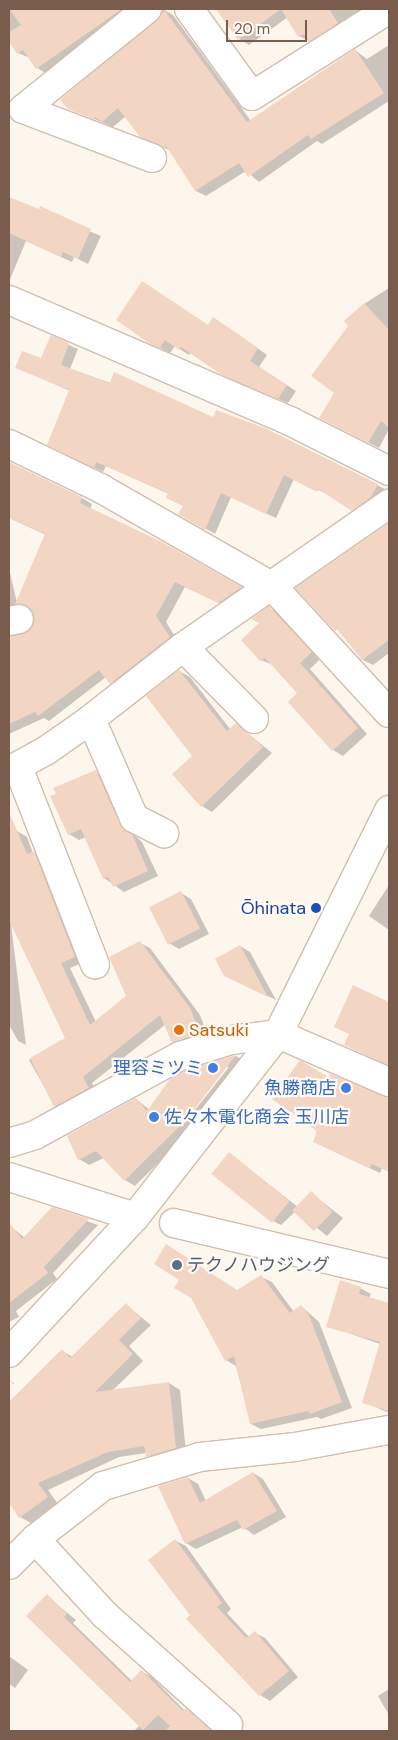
<!DOCTYPE html>
<meta charset="utf-8">
<style>
body{margin:0}
#map{position:relative;width:398px;height:1740px;overflow:hidden;background:#fdf6ec;font-family:"DM Sans","Noto Sans JP",sans-serif}
div>[style]{position:absolute}
.shadow>*{inset:0;background:#0003}
.building>*{inset:0;background:#f3d5c3;transform-origin:0 0}
.path>*{height:3px;margin-top:-1.5px;transform-origin:0;background:repeating-linear-gradient(90deg,#d9b8a5 0 1px,transparent 0 5px)}
.roads{filter:drop-shadow(1px 0 #d1beb0) drop-shadow(-1px 0 #d1beb0) drop-shadow(0 1px #d1beb0) drop-shadow(0 -1px #d1beb0)}
.minor>*{height:28px;margin:-14px;padding:0 14px;transform-origin:14px;border-radius:14px;background:#fff}
.dots>*{width:14px;height:14px;translate:-50% -50%;box-sizing:border-box;border:2px solid #fffaf3;border-radius:50%}
span{translate:-50% -50%;white-space:nowrap;text-align:center;line-height:1.15;-webkit-text-stroke:4.5px #fffaf3;paint-order:stroke}
.transit-label{font-size:18px;color:#164399}
.right{translate:-100% -50%;text-align:right}
.food-label{font-size:18px;color:#c56008}
.left{translate:0 -50%;text-align:left}
.shop-label{font-size:18px;color:#366cbe}
.service-label{font-size:18px;color:#4e5e75}
.frame{position:absolute;inset:0;border:10px solid #7a5c4d;pointer-events:none}
.scale{position:absolute;left:226px;top:20px;width:81px;height:22px;box-sizing:border-box;border:2px solid #7a5c4d;border-top:0;padding-left:6px;font-size:15px;line-height:18px;white-space:nowrap;color:#7a5c4d;-webkit-text-stroke:4px #fffaf3;paint-order:stroke}
</style>
<div id="map">
<div class="shadow">
<div style="clip-path:polygon(9px 9px,139px 9px,47px 74px,37px 68px,30px 58px,18px 53px,9px 40px)"></div>
<div style="clip-path:polygon(163px 9px,173px 15px,251px 121px,355px 50px,367px 59px,389px 45px,389px 101px,322px 144px,317px 141px,259px 182px,246px 171px,206px 196px,196px 191px,171px 151px,152px 142px,126px 116px,113px 127px,69px 108px,158px 22px)"></div>
<div style="clip-path:polygon(217px 9px,374px 9px,320px 46px,299px 36px,288px 17px,249px 45px,239px 39px)"></div>
<div style="clip-path:polygon(9px 198px,101px 236px,88px 264px,74px 257px,72px 262px,26px 241px,9px 282px)"></div>
<div style="clip-path:polygon(143px 282px,209px 326px,223px 324px,267px 355px,259px 367px,296px 391px,288px 403px,233px 380px,191px 352px,189px 355px,175px 346px,170px 353px,151px 343px)"></div>
<div style="clip-path:polygon(389px 288px,389px 429px,379px 448px,330px 423px,335px 393px,364px 304px)"></div>
<div style="clip-path:polygon(51px 337px,78px 349px,70px 369px,214px 418px,264px 429px,387px 490px,381px 502px,362px 515px,327px 494px,294px 479px,276px 518px,231px 497px,215px 534px,180px 514px,184px 506px,169px 494px,106px 466px,103px 472px,58px 450px,70px 391px,17px 367px,42px 359px)"></div>
<div style="clip-path:polygon(9px 463px,82px 498px,92px 504px,90px 509px,162px 543px,250px 594px,229px 608px,185px 587px,166px 622px,179px 643px,121px 689px,106px 677px,49px 721px,44px 718px,9px 734px,9px 636px,23px 635px,35px 623px,38px 611px,17px 604px,19px 611px,9px 616px,9px 568px,17px 603px,46px 535px,9px 518px)"></div>
<div style="clip-path:polygon(389px 524px,389px 653px,373px 665px,363px 660px,343px 634px,297px 588px)"></div>
<div style="clip-path:polygon(269px 608px,280px 613px,321px 658px,310px 669px,367px 734px,343px 756px,333px 750px,299px 693px,273px 665px,261px 660px,242px 640px,260px 623px)"></div>
<div style="clip-path:polygon(179px 671px,190px 677px,230px 729px,236px 724px,272px 753px,212px 812px,202px 806px,174px 774px,194px 756px)"></div>
<div style="clip-path:polygon(96px 772px,106px 778px,130px 831px,142px 842px,158px 876px,124px 892px,104px 878px,86px 837px,79px 840px,69px 834px)"></div>
<div style="clip-path:polygon(17px 831px,27px 837px,33px 853px,44px 858px,85px 962px,70px 968px,96px 1022px,128px 997px,140px 943px,150px 948px,200px 1015px,209px 1039px,183px 1048px,173px 1042px,166px 1024px,92px 1083px,98px 1094px,65px 1112px,55px 1106px,29px 1060px,66px 1038px,11px 924px,26px 1045px,18px 1041px,9px 1025px,9px 834px)"></div>
<div style="clip-path:polygon(389px 885px,389px 930px,369px 916px)"></div>
<div style="clip-path:polygon(181px 893px,191px 899px,209px 934px,179px 949px,169px 943px)"></div>
<div style="clip-path:polygon(240px 946px,250px 952px,276px 1000px,236px 981px)"></div>
<div style="clip-path:polygon(354px 987px,389px 1003px,389px 1056px,386px 1064px,345px 1045px,350px 1035px)"></div>
<div style="clip-path:polygon(evenodd,236px 1056px,246px 1062px,196px 1125px,135px 1186px,125px 1180px,104px 1158px,89px 1165px,79px 1159px,136px 1099px,150px 1110px,187px 1072px,236px 1056px,226px 1067px,229px 1067px,183px 1125px,181px 1124px,226px 1067px)"></div>
<div style="clip-path:polygon(329px 1079px,389px 1097px,389px 1172px,382px 1168px,380px 1173px,324px 1147px,318px 1131px)"></div>
<div style="clip-path:polygon(230px 1154px,298px 1207px,311px 1193px,343px 1218px,327px 1236px,296px 1211px,281px 1225px,271px 1220px)"></div>
<div style="clip-path:polygon(53px 1209px,98px 1225px,53px 1273px,57px 1279px,16px 1311px,19px 1317px,9px 1322px,9px 1225px,25px 1238px)"></div>
<div style="clip-path:polygon(261px 1277px,272px 1282px,294px 1312px,301px 1306px,319px 1322px,352px 1408px,321px 1419px,317px 1417px,261px 1429px,251px 1424px,236px 1366px,226px 1360px,238px 1291px)"></div>
<div style="clip-path:polygon(360px 1288px,371px 1294px,369px 1298px,389px 1304px,389px 1413px,364px 1402px,380px 1344px,328px 1326px)"></div>
<div style="clip-path:polygon(126px 1305px,151px 1325px,129px 1346px,143px 1361px,112px 1391px,169px 1383px,180px 1390px,186px 1454px,157px 1462px,146px 1453px,119px 1457px,48px 1490px,58px 1504px,31px 1523px,20px 1517px,11px 1504px,9px 1506px,9px 1404px,62px 1351px,73px 1357px)"></div>
<div style="clip-path:polygon(253px 1473px,263px 1479px,286px 1517px,254px 1535px,243px 1527px,196px 1549px,186px 1543px,188px 1478px,198px 1484px,206px 1501px)"></div>
<div style="clip-path:polygon(176px 1541px,186px 1546px,231px 1609px,227px 1613px,249px 1637px,255px 1633px,265px 1638px,298px 1677px,270px 1701px,260px 1695px,188px 1619px,192px 1615px)"></div>
<div style="clip-path:polygon(47px 1596px,76px 1620px,73px 1623px,132px 1681px,141px 1671px,152px 1677px,185px 1711px,214px 1731px,134px 1731px,140px 1725px)"></div>
<div style="clip-path:polygon(9px 1656px,28px 1670px,15px 1688px,9px 1684px)"></div>
<div style="clip-path:polygon(389px 1689px,389px 1715px,378px 1696px)"></div>
</div>
<div class="building">
<div style="clip-path:polygon(9px 9px,122px 9px,36px 69px,23px 50px,17px 54px,9px 42px,9px 32px,21px 25px)"></div>
<div style="clip-path:polygon(216px 9px,329px 9px,338px 23px,309px 42px,304px 34px,298px 37px,281px 9px,238px 40px)"></div>
<div style="clip-path:polygon(165px 11px,247px 122px,355px 49px,384px 93px,311px 139px,308px 135px,248px 177px,239px 163px,195px 191px,166px 146px,164px 148px,140px 137px,118px 108px,102px 122px,95px 117px,93px 119px,68px 109px,60px 100px)"></div>
<div style="clip-path:polygon(9px 197px,39px 209px,40px 206px,91px 229px,78px 259px,63px 252px,61px 257px,9px 233px)"></div>
<div style="clip-path:polygon(142px 281px,208px 325px,213px 317px,258px 348px,250px 361px,287px 385px,278px 399px,222px 375px,181px 347px,179px 350px,165px 340px,160px 348px,150px 344px,116px 320px)"></div>
<div style="clip-path:polygon(364px 303px,389px 330px,389px 428px,381px 421px,368px 443px,319px 418px,334px 393px,311px 376px,348px 326px,344px 321px)"></div>
<div style="clip-path:polygon(51px 335px,69px 343px,61px 365px,110px 383px,114px 372px,213px 417px,216px 410px,265px 428px,378px 484px,371px 497px,352px 511px,318px 489px,317px 492px,284px 475px,266px 514px,221px 493px,205px 530px,178px 514px,183px 506px,166px 498px,168px 493px,96px 462px,94px 468px,47px 445px,69px 390px,15px 368px,22px 351px,41px 358px)"></div>
<div style="clip-path:polygon(9px 462px,82px 497px,80px 503px,162px 542px,242px 587px,218px 603px,175px 582px,156px 616px,170px 637px,110px 684px,99px 670px,38px 716px,35px 712px,9px 724px,9px 636px,29px 631px,34px 616px,24px 604px,15px 604px,45px 534px,9px 518px)"></div>
<div style="clip-path:polygon(389px 523px,389px 640px,362px 660px,337px 629px,335px 631px,295px 588px)"></div>
<div style="clip-path:polygon(269px 606px,312px 652px,300px 663px,358px 728px,332px 751px,288px 702px,297px 693px,265px 658px,260px 661px,241px 640px,259px 623px,251px 619px)"></div>
<div style="clip-path:polygon(179px 670px,227px 731px,236px 723px,263px 747px,201px 807px,172px 774px,192px 756px,146px 696px)"></div>
<div style="clip-path:polygon(96px 770px,120px 824px,132px 834px,148px 871px,113px 887px,108px 877px,103px 879px,81px 829px,68px 835px,50px 796px,56px 794px,53px 788px)"></div>
<div style="clip-path:polygon(9px 812px,27px 854px,34px 851px,75px 957px,61px 963px,90px 1025px,126px 996px,109px 957px,140px 941px,190px 1008px,200px 1033px,172px 1043px,160px 1015px,83px 1077px,89px 1088px,54px 1107px,30px 1058px,65px 1038px,9px 920px)"></div>
<div style="left:181px;top:891px;width:42px;height:36px;rotate:63deg"></div>
<div style="clip-path:polygon(240px 945px,268px 997px,224px 976px,215px 959px)"></div>
<div style="clip-path:polygon(353px 985px,389px 1002px,389px 1065px,344px 1045px,349px 1034px,334px 1027px)"></div>
<div style="clip-path:polygon(236px 1055px,186px 1120px,124px 1181px,96px 1151px,78px 1160px,67px 1136px,70px 1134px,136px 1098px,147px 1111px,170px 1079px,186px 1070px)"></div>
<div style="clip-path:polygon(300px 1060px,328px 1077px,330px 1074px,389px 1097px,389px 1172px,372px 1164px,370px 1168px,313px 1142px,317px 1131px,272px 1099px)"></div>
<div style="left:229px;top:1152px;width:78px;height:28px;rotate:39deg"></div>
<div style="left:311px;top:1191px;width:30px;height:27px;rotate:44deg"></div>
<div style="clip-path:polygon(52px 1207px,89px 1219px,44px 1267px,48px 1273px,9px 1303px,9px 1222px,22px 1239px)"></div>
<div style="clip-path:polygon(166px 1244px,237px 1290px,261px 1275px,290px 1313px,301px 1305px,309px 1315px,342px 1402px,310px 1414px,308px 1411px,250px 1424px,234px 1356px,225px 1361px,191px 1298px,174px 1288px,179px 1280px,154px 1264px)"></div>
<div style="clip-path:polygon(340px 1280px,361px 1287px,359px 1294px,389px 1303px,389px 1411px,362px 1403px,380px 1342px,326px 1327px)"></div>
<div style="clip-path:polygon(126px 1303px,141px 1318px,119px 1340px,133px 1354px,95px 1392px,169px 1382px,176px 1448px,146px 1457px,144px 1446px,108px 1452px,38px 1483px,48px 1497px,19px 1518px,9px 1503px,9px 1402px,62px 1349px,70px 1358px)"></div>
<div style="clip-path:polygon(253px 1472px,277px 1511px,243px 1530px,237px 1520px,185px 1544px,158px 1486px,188px 1477px,200px 1503px)"></div>
<div style="clip-path:polygon(175px 1539px,222px 1603px,217px 1607px,246px 1638px,255px 1631px,289px 1671px,259px 1696px,186px 1619px,190px 1615px,148px 1560px)"></div>
<div style="clip-path:polygon(47px 1594px,67px 1614px,64px 1617px,130px 1682px,141px 1670px,183px 1711px,186px 1708px,212px 1731px,165px 1731px,170px 1726px,158px 1715px,143px 1730px,26px 1616px)"></div>
</div>
<div class="path">
<div style="left:9px;top:1386px;width:8px;rotate:-45deg"></div>
</div>
<div class="roads">
<div class="minor">
<div style="left:147px;top:9px;width:159px;rotate:141.1deg"></div>
<div style="left:23px;top:109px;width:138px;rotate:20.8deg"></div>
<div style="left:189px;top:9px;width:107px;rotate:54.1deg"></div>
<div style="left:252px;top:96px;width:162px;rotate:-32.4deg"></div>
<div style="left:9px;top:300px;width:306px;rotate:23.3deg"></div>
<div style="left:290px;top:421px;width:111px;rotate:26.8deg"></div>
<div style="left:9px;top:444px;width:103px;rotate:25.8deg"></div>
<div style="left:102px;top:489px;width:197px;rotate:29.8deg"></div>
<div style="left:273px;top:587px;width:171px;rotate:47.4deg"></div>
<div style="left:9px;top:621px;width:10px;rotate:-11deg"></div>
<div style="left:183px;top:647px;width:101px;rotate:45.4deg"></div>
<div style="left:91px;top:719px;width:108px;rotate:66.5deg"></div>
<div style="left:134px;top:818px;width:34px;rotate:27deg"></div>
<div style="left:18px;top:767px;width:212px;rotate:68.7deg"></div>
<div style="left:9px;top:771px;width:43px;rotate:-28.9deg"></div>
<div style="left:47px;top:750px;width:49px;rotate:-35deg"></div>
<div style="left:87px;top:722px;width:122px;rotate:-38deg"></div>
<div style="left:183px;top:647px;width:251px;rotate:-34.8deg"></div>
<div style="left:9px;top:1143px;width:27px;rotate:-17deg"></div>
<div style="left:35px;top:1135px;width:165px;rotate:-28.6deg"></div>
<div style="left:180px;top:1056px;width:53px;rotate:-17.4deg"></div>
<div style="left:231px;top:1040px;width:47px;rotate:-7.3deg"></div>
<div style="left:278px;top:1034px;width:121px;rotate:23.4deg"></div>
<div style="left:9px;top:1177px;width:132px;rotate:17.6deg"></div>
<div style="left:174px;top:1223px;width:221px;rotate:13.3deg"></div>
<div style="left:9px;top:1353px;width:185px;rotate:-47.2deg"></div>
<div style="left:135px;top:1217px;width:232px;rotate:-52deg"></div>
<div style="left:278px;top:1034px;width:250px;rotate:-63.6deg"></div>
<div style="left:35px;top:1539px;width:103px;rotate:47.4deg"></div>
<div style="left:105px;top:1615px;width:165px;rotate:41.8deg"></div>
<div style="left:9px;top:1565px;width:37px;rotate:-45deg"></div>
<div style="left:35px;top:1539px;width:86px;rotate:-37.9deg"></div>
<div style="left:103px;top:1486px;width:101px;rotate:-16.6deg"></div>
<div style="left:200px;top:1457px;width:96px;rotate:-6deg"></div>
<div style="left:295px;top:1447px;width:96px;rotate:-10.3deg"></div>
</div>
</div>
<div class="dots">
<div style="left:316px;top:908px;background:#1a4fb4"></div>
<div style="left:179px;top:1030px;background:#e8710a"></div>
<div style="left:213px;top:1068px;background:#3f7fe0"></div>
<div style="left:346px;top:1088px;background:#3f7fe0"></div>
<div style="left:154px;top:1117px;background:#3f7fe0"></div>
<div style="left:177px;top:1265px;background:#5c6f8a"></div>
</div>
<div class="transit-label">
<span class="right" style="left:306px;top:908px">Ōhinata</span>
</div>
<div class="food-label">
<span class="left" style="left:189px;top:1030px">Satsuki</span>
</div>
<div class="shop-label">
<span class="right" style="left:203px;top:1068px">理容ミツミ</span>
<span class="right" style="left:336px;top:1088px">魚勝商店</span>
<span class="left" style="left:164px;top:1117px">佐々木電化商会 玉川店</span>
</div>
<div class="service-label">
<span class="left" style="left:187px;top:1265px">テクノハウジング</span>
</div>
<div class="frame"></div>
<div class="scale">20 m</div>
</div>
